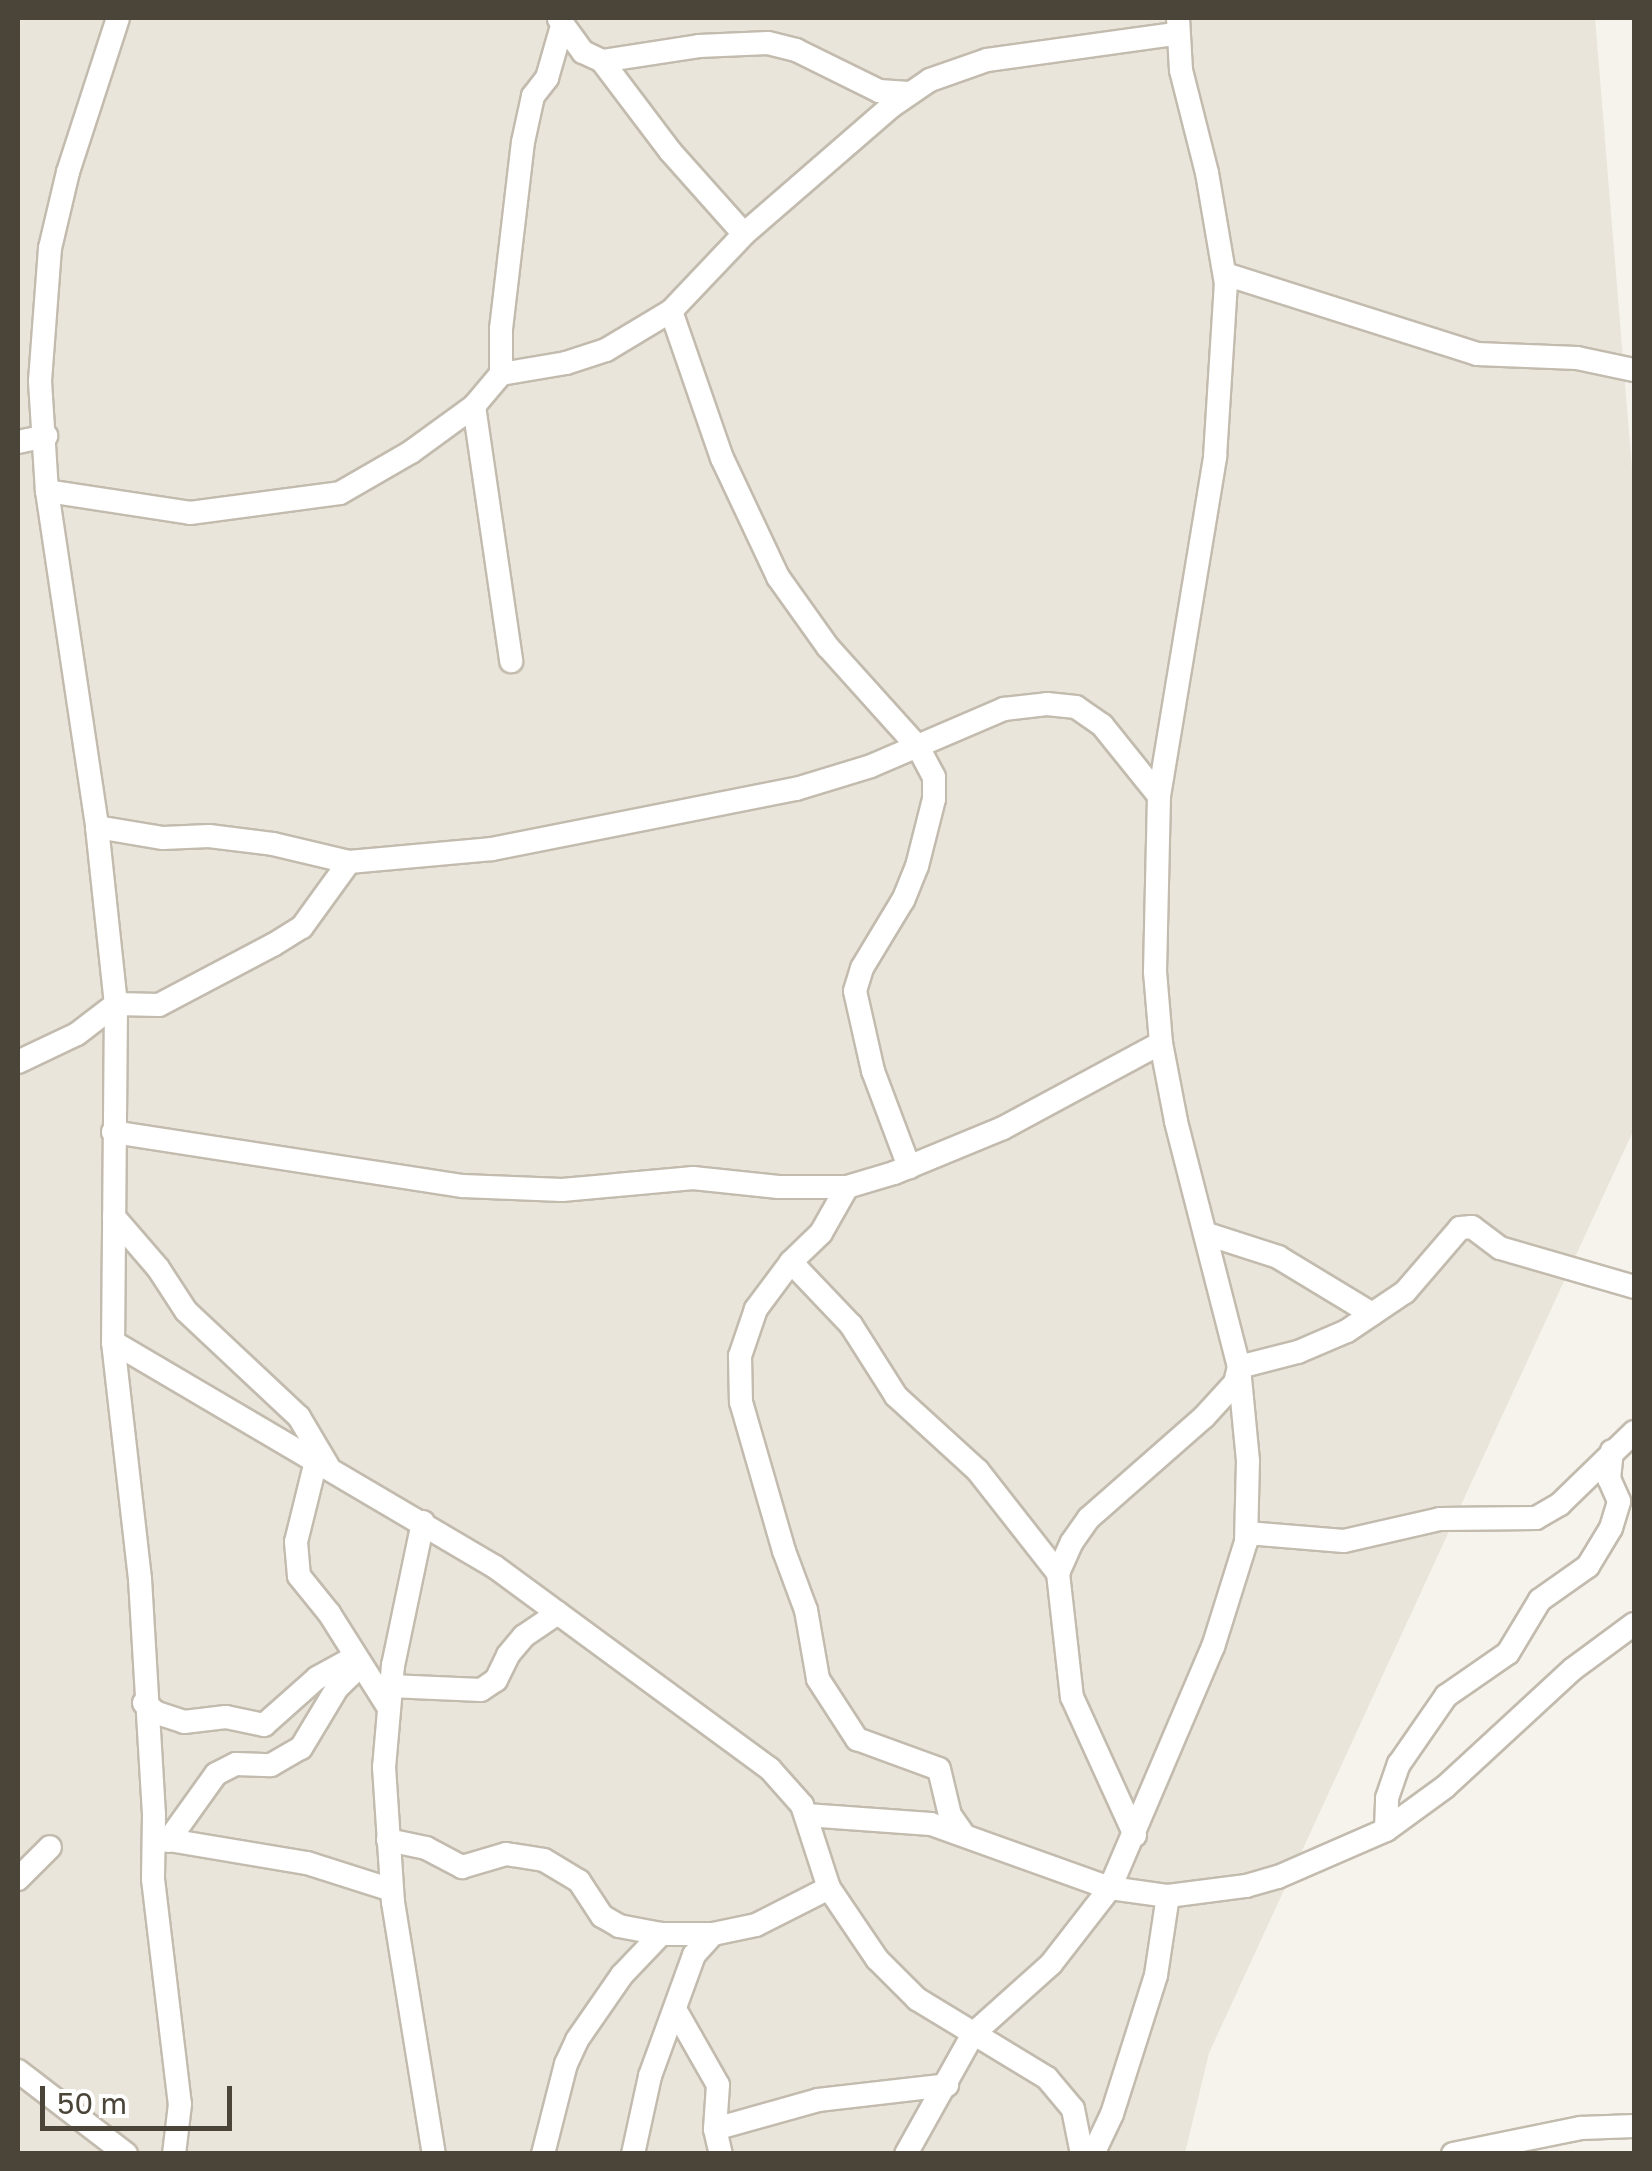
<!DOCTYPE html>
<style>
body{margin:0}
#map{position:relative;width:1652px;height:2171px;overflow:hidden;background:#f6f3ec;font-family:"Golos Text",sans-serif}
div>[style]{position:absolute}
.residential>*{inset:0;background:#eae5da}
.roads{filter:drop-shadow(2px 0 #c2bbae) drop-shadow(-2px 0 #c2bbae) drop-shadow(0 2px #c2bbae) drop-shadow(0 -2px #c2bbae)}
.minor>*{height:22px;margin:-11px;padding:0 11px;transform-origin:11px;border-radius:11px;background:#fff}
span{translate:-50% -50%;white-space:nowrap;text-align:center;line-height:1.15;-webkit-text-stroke:10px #fff;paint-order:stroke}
.frame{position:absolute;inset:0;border:20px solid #4b4439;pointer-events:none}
.scale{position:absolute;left:40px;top:2086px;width:192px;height:45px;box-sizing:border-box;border:5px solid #4b4439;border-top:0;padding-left:12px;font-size:30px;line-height:35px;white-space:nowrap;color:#4b4439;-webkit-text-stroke:8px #fff;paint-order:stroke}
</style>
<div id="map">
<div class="residential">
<div style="clip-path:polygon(18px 18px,1595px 18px,1634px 493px,1634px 1129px,1209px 2053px,1185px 2153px,18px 2153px)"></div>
</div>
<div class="roads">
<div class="minor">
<div style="left:118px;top:18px;width:162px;rotate:108deg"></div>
<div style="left:68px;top:172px;width:78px;rotate:103.3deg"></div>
<div style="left:50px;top:248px;width:133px;rotate:94.3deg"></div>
<div style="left:40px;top:381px;width:110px;rotate:86.4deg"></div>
<div style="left:47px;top:491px;width:340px;rotate:81.5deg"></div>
<div style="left:97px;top:827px;width:178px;rotate:83.9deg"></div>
<div style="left:116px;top:1004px;width:338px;rotate:90.5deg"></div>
<div style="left:113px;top:1342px;width:239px;rotate:83.5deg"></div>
<div style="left:140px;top:1579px;width:236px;rotate:86.6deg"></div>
<div style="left:154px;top:1815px;width:64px;rotate:90.9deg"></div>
<div style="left:153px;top:1879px;width:227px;rotate:83.2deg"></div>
<div style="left:180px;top:2104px;width:50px;rotate:96.8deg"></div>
<div style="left:559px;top:19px;width:41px;rotate:54deg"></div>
<div style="left:583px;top:52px;width:21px;rotate:25deg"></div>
<div style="left:602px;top:61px;width:113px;rotate:52.9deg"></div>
<div style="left:670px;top:151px;width:111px;rotate:48.3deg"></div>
<div style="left:602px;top:61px;width:98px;rotate:-8.8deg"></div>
<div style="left:699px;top:46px;width:69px;rotate:-2.5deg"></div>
<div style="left:768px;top:43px;width:29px;rotate:14deg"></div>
<div style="left:796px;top:50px;width:93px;rotate:26.3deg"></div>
<div style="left:879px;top:91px;width:30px;rotate:4deg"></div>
<div style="left:1225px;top:274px;width:264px;rotate:17.6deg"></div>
<div style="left:1477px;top:354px;width:100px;rotate:2.3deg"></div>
<div style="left:1577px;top:358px;width:58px;rotate:11.9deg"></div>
<div style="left:671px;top:311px;width:156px;rotate:70.9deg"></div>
<div style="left:722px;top:458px;width:132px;rotate:64.8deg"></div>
<div style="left:778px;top:577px;width:86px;rotate:54.5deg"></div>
<div style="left:828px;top:647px;width:135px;rotate:48deg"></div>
<div style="left:918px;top:747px;width:34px;rotate:62deg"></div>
<div style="left:934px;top:777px;width:22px;rotate:90deg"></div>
<div style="left:934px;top:799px;width:69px;rotate:104.2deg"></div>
<div style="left:917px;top:866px;width:37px;rotate:112deg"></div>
<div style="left:903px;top:900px;width:79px;rotate:121.1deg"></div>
<div style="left:862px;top:968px;width:24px;rotate:107deg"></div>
<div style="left:855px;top:991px;width:82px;rotate:77.3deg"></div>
<div style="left:873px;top:1071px;width:103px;rotate:69.4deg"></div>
<div style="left:501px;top:374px;width:45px;rotate:-90deg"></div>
<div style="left:501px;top:329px;width:188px;rotate:-83.3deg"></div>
<div style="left:523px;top:142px;width:47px;rotate:-77.7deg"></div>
<div style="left:533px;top:96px;width:23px;rotate:-52deg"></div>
<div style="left:547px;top:78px;width:54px;rotate:-73.9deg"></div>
<div style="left:474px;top:406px;width:258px;rotate:81.7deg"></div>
<div style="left:18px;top:442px;width:29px;rotate:-12deg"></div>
<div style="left:47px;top:491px;width:145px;rotate:8.7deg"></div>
<div style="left:190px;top:513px;width:151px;rotate:-7.6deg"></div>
<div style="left:340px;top:493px;width:82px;rotate:-30deg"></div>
<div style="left:411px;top:452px;width:78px;rotate:-36.1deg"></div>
<div style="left:474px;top:406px;width:42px;rotate:-49.8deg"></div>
<div style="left:501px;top:374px;width:66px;rotate:-9.6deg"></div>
<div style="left:566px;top:363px;width:42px;rotate:-18deg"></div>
<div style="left:606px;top:350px;width:76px;rotate:-31deg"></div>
<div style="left:671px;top:311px;width:106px;rotate:-46.5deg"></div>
<div style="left:744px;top:234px;width:196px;rotate:-40.9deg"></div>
<div style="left:892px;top:106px;width:46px;rotate:-34.4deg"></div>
<div style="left:930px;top:80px;width:60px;rotate:-19.3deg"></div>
<div style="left:987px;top:60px;width:190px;rotate:-7.9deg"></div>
<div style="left:97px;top:827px;width:67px;rotate:9.5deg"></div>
<div style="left:163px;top:838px;width:46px;rotate:-2.5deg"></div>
<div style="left:209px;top:836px;width:64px;rotate:7.1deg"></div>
<div style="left:273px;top:844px;width:78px;rotate:13.3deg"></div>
<div style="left:349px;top:862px;width:144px;rotate:-5.2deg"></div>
<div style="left:492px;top:849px;width:310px;rotate:-11.2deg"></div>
<div style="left:796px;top:789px;width:78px;rotate:-17deg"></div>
<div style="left:871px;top:766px;width:145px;rotate:-23.2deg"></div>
<div style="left:1004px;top:709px;width:43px;rotate:-6.6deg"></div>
<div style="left:1047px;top:704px;width:29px;rotate:6deg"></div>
<div style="left:1076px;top:707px;width:32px;rotate:35deg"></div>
<div style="left:1102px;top:725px;width:91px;rotate:51.2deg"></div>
<div style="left:18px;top:1062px;width:65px;rotate:-25.4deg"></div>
<div style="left:77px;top:1034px;width:49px;rotate:-37.6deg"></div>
<div style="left:116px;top:1004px;width:43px;rotate:1.3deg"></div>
<div style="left:159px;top:1005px;width:129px;rotate:-27.8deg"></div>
<div style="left:273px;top:945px;width:34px;rotate:-32deg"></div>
<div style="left:302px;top:927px;width:80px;rotate:-54.1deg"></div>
<div style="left:113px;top:1132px;width:354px;rotate:8.8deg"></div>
<div style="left:463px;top:1186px;width:99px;rotate:2.3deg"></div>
<div style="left:562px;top:1190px;width:132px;rotate:-5.2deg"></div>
<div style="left:693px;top:1178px;width:86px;rotate:6deg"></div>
<div style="left:779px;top:1187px;width:68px"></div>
<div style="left:847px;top:1187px;width:49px;rotate:-16.6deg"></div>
<div style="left:894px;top:1173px;width:118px;rotate:-22.4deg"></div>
<div style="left:1003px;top:1128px;width:179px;rotate:-28.3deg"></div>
<div style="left:847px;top:1187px;width:53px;rotate:119.5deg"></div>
<div style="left:821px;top:1233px;width:42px;rotate:136deg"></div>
<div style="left:791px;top:1262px;width:59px;rotate:126.7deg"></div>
<div style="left:756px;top:1309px;width:50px;rotate:108.8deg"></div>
<div style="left:740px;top:1356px;width:46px;rotate:88.8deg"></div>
<div style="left:741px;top:1402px;width:155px;rotate:73.9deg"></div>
<div style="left:784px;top:1551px;width:63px;rotate:69.6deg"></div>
<div style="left:806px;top:1610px;width:70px;rotate:80.1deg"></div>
<div style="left:818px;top:1679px;width:72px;rotate:57deg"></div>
<div style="left:857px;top:1739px;width:87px;rotate:20.1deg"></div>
<div style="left:939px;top:1769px;width:47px;rotate:76.6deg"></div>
<div style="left:950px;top:1815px;width:21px;rotate:55deg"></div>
<div style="left:114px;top:1217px;width:67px;rotate:49.2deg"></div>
<div style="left:158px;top:1268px;width:51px;rotate:56.9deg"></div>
<div style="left:186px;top:1311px;width:155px;rotate:43.2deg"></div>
<div style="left:299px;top:1417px;width:57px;rotate:59.4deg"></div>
<div style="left:1207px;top:1234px;width:75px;rotate:17.9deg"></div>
<div style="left:1278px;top:1257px;width:110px;rotate:31.2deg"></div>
<div style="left:791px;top:1262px;width:87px;rotate:46.4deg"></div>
<div style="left:851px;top:1325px;width:84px;rotate:57.6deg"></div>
<div style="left:896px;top:1396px;width:111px;rotate:42.4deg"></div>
<div style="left:978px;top:1471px;width:130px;rotate:51.9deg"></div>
<div style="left:1058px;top:1573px;width:125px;rotate:83.6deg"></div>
<div style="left:1072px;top:1697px;width:152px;rotate:65.5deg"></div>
<div style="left:113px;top:1342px;width:443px;rotate:30.5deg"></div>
<div style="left:495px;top:1567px;width:341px;rotate:36.3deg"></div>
<div style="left:770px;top:1769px;width:48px;rotate:48.4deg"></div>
<div style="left:802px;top:1805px;width:87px;rotate:72deg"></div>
<div style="left:829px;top:1888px;width:86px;rotate:55.9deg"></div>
<div style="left:877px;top:1959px;width:57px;rotate:45deg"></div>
<div style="left:917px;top:1999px;width:152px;rotate:31.3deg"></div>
<div style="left:1047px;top:2078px;width:40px;rotate:50deg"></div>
<div style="left:1073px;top:2109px;width:46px;rotate:78.7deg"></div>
<div style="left:316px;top:1461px;width:83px;rotate:103.9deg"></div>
<div style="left:296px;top:1542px;width:34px;rotate:85deg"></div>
<div style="left:299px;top:1576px;width:48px;rotate:51deg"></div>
<div style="left:329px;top:1613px;width:109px;rotate:57.8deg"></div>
<div style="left:423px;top:1522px;width:146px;rotate:101.8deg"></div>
<div style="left:393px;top:1665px;width:102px;rotate:95deg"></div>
<div style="left:384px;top:1767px;width:135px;rotate:86.2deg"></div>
<div style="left:393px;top:1902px;width:255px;rotate:80.8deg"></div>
<div style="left:1247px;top:1533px;width:97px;rotate:4.7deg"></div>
<div style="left:1344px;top:1541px;width:98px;rotate:-12.9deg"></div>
<div style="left:1440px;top:1519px;width:96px;rotate:-0.6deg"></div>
<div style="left:1536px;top:1518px;width:28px;rotate:-30deg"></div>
<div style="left:1560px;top:1504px;width:103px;rotate:-44.2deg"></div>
<div style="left:1058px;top:1573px;width:34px;rotate:-66deg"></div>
<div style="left:1072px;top:1542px;width:29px;rotate:-55deg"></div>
<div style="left:1089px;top:1518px;width:153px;rotate:-41.3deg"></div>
<div style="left:1204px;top:1417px;width:46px;rotate:-47.6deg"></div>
<div style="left:1235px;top:1383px;width:16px;rotate:-76deg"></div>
<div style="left:1239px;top:1367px;width:61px;rotate:-14.3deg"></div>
<div style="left:1298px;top:1352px;width:53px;rotate:-23.2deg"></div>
<div style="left:1347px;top:1331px;width:70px;rotate:-33.9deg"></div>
<div style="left:1405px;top:1292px;width:84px;rotate:-49.3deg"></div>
<div style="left:1460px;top:1228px;width:12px;rotate:-5deg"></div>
<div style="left:1472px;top:1227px;width:35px;rotate:37deg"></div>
<div style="left:1500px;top:1248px;width:140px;rotate:16.2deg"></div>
<div style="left:390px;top:1686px;width:91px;rotate:2.5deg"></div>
<div style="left:481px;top:1690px;width:18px;rotate:-34deg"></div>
<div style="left:496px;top:1680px;width:28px;rotate:-64deg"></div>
<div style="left:508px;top:1655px;width:25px;rotate:-50deg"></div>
<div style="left:524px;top:1636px;width:41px;rotate:-34.1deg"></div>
<div style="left:144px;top:1703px;width:16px;rotate:38deg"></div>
<div style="left:157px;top:1713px;width:28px;rotate:18deg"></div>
<div style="left:184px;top:1722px;width:42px;rotate:-6.8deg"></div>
<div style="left:226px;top:1717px;width:39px;rotate:12deg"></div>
<div style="left:264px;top:1725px;width:71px;rotate:-41.6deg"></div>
<div style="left:317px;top:1678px;width:43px;rotate:-28.9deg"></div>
<div style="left:806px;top:1815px;width:125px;rotate:4.1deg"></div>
<div style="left:931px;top:1824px;width:190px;rotate:19.7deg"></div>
<div style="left:1110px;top:1888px;width:59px;rotate:7.9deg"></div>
<div style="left:1168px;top:1896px;width:79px;rotate:-7.3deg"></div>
<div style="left:1246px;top:1886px;width:33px;rotate:-16deg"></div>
<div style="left:1278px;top:1877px;width:118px;rotate:-23.5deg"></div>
<div style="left:1386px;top:1830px;width:73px;rotate:-36.1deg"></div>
<div style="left:1445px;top:1787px;width:174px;rotate:-42.7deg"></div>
<div style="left:1573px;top:1669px;width:76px;rotate:-36.4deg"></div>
<div style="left:1386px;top:1830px;width:32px;rotate:-88deg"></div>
<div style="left:1387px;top:1798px;width:36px;rotate:-71deg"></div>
<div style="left:1399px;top:1764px;width:83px;rotate:-55.3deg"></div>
<div style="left:1446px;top:1696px;width:75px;rotate:-34.7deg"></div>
<div style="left:1508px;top:1653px;width:62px;rotate:-58.9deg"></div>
<div style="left:1540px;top:1600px;width:59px;rotate:-35.3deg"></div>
<div style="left:1588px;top:1566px;width:44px;rotate:-58.8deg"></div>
<div style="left:1611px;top:1528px;width:28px;rotate:-73deg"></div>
<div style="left:1619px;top:1501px;width:24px;rotate:-114deg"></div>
<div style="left:1609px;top:1479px;width:28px;rotate:-84deg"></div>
<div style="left:157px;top:1838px;width:152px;rotate:9.5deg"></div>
<div style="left:307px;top:1863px;width:89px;rotate:17.6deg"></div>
<div style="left:388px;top:1840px;width:39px;rotate:12deg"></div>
<div style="left:426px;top:1848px;width:41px;rotate:27.8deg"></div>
<div style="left:462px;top:1867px;width:46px;rotate:-16.5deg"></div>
<div style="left:506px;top:1854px;width:38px;rotate:9deg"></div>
<div style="left:544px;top:1860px;width:41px;rotate:31deg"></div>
<div style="left:579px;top:1881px;width:42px;rotate:56.7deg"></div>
<div style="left:602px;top:1916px;width:20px;rotate:30deg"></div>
<div style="left:619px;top:1926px;width:43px;rotate:10.8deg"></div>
<div style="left:661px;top:1934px;width:52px"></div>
<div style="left:713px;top:1934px;width:44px;rotate:-11.8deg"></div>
<div style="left:756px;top:1925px;width:82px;rotate:-26.9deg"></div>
<div style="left:168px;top:1841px;width:82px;rotate:-54.4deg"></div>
<div style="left:216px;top:1774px;width:22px;rotate:-27deg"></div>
<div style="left:236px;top:1764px;width:35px;rotate:2deg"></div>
<div style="left:271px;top:1765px;width:34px;rotate:-30deg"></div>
<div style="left:301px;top:1748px;width:70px;rotate:-59deg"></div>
<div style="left:337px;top:1688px;width:33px;rotate:-44deg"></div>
<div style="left:18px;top:1879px;width:45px;rotate:-45deg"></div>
<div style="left:676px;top:2011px;width:85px;rotate:60.4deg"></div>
<div style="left:718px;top:2085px;width:44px;rotate:93.9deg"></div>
<div style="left:715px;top:2129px;width:26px;rotate:77deg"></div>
<div style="left:18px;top:2071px;width:136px;rotate:37.5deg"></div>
<div style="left:715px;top:2129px;width:107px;rotate:-15.7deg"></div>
<div style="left:818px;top:2100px;width:130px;rotate:-6.6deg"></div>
<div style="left:543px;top:2154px;width:93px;rotate:-75.7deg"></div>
<div style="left:566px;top:2064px;width:26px;rotate:-65deg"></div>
<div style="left:577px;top:2040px;width:79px;rotate:-55.3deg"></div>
<div style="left:622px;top:1975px;width:57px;rotate:-46.4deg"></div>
<div style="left:633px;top:2154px;width:80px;rotate:-77.7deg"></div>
<div style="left:650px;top:2076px;width:129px;rotate:-70deg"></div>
<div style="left:694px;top:1955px;width:28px;rotate:-48deg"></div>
<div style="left:906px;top:2154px;width:137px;rotate:-60.8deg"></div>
<div style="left:973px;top:2034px;width:105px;rotate:-41.9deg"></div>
<div style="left:1051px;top:1964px;width:96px;rotate:-52.2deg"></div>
<div style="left:1110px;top:1888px;width:262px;rotate:-66.9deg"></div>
<div style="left:1213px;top:1647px;width:110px;rotate:-72.6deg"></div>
<div style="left:1246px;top:1542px;width:81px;rotate:-88.6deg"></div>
<div style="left:1248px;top:1461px;width:94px;rotate:-95.5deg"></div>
<div style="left:1239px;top:1367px;width:254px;rotate:-104.4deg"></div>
<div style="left:1176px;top:1121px;width:79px;rotate:-100.9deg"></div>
<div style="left:1161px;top:1043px;width:71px;rotate:-94.8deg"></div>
<div style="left:1155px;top:972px;width:176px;rotate:-88.7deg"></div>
<div style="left:1159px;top:796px;width:344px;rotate:-80.6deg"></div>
<div style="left:1215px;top:457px;width:173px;rotate:-86.4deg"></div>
<div style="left:1226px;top:284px;width:113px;rotate:-99.7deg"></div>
<div style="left:1207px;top:173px;width:106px;rotate:-104.2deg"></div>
<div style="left:1181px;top:70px;width:52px;rotate:-93.3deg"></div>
<div style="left:1093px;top:2154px;width:44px;rotate:-64.6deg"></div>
<div style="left:1112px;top:2114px;width:146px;rotate:-72.4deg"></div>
<div style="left:1156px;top:1975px;width:80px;rotate:-81.4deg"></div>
<div style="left:1453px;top:2154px;width:131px;rotate:-11.5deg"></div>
<div style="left:1581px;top:2128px;width:53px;rotate:-2.2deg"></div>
</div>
</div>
<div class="frame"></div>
<div class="scale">50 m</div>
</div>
